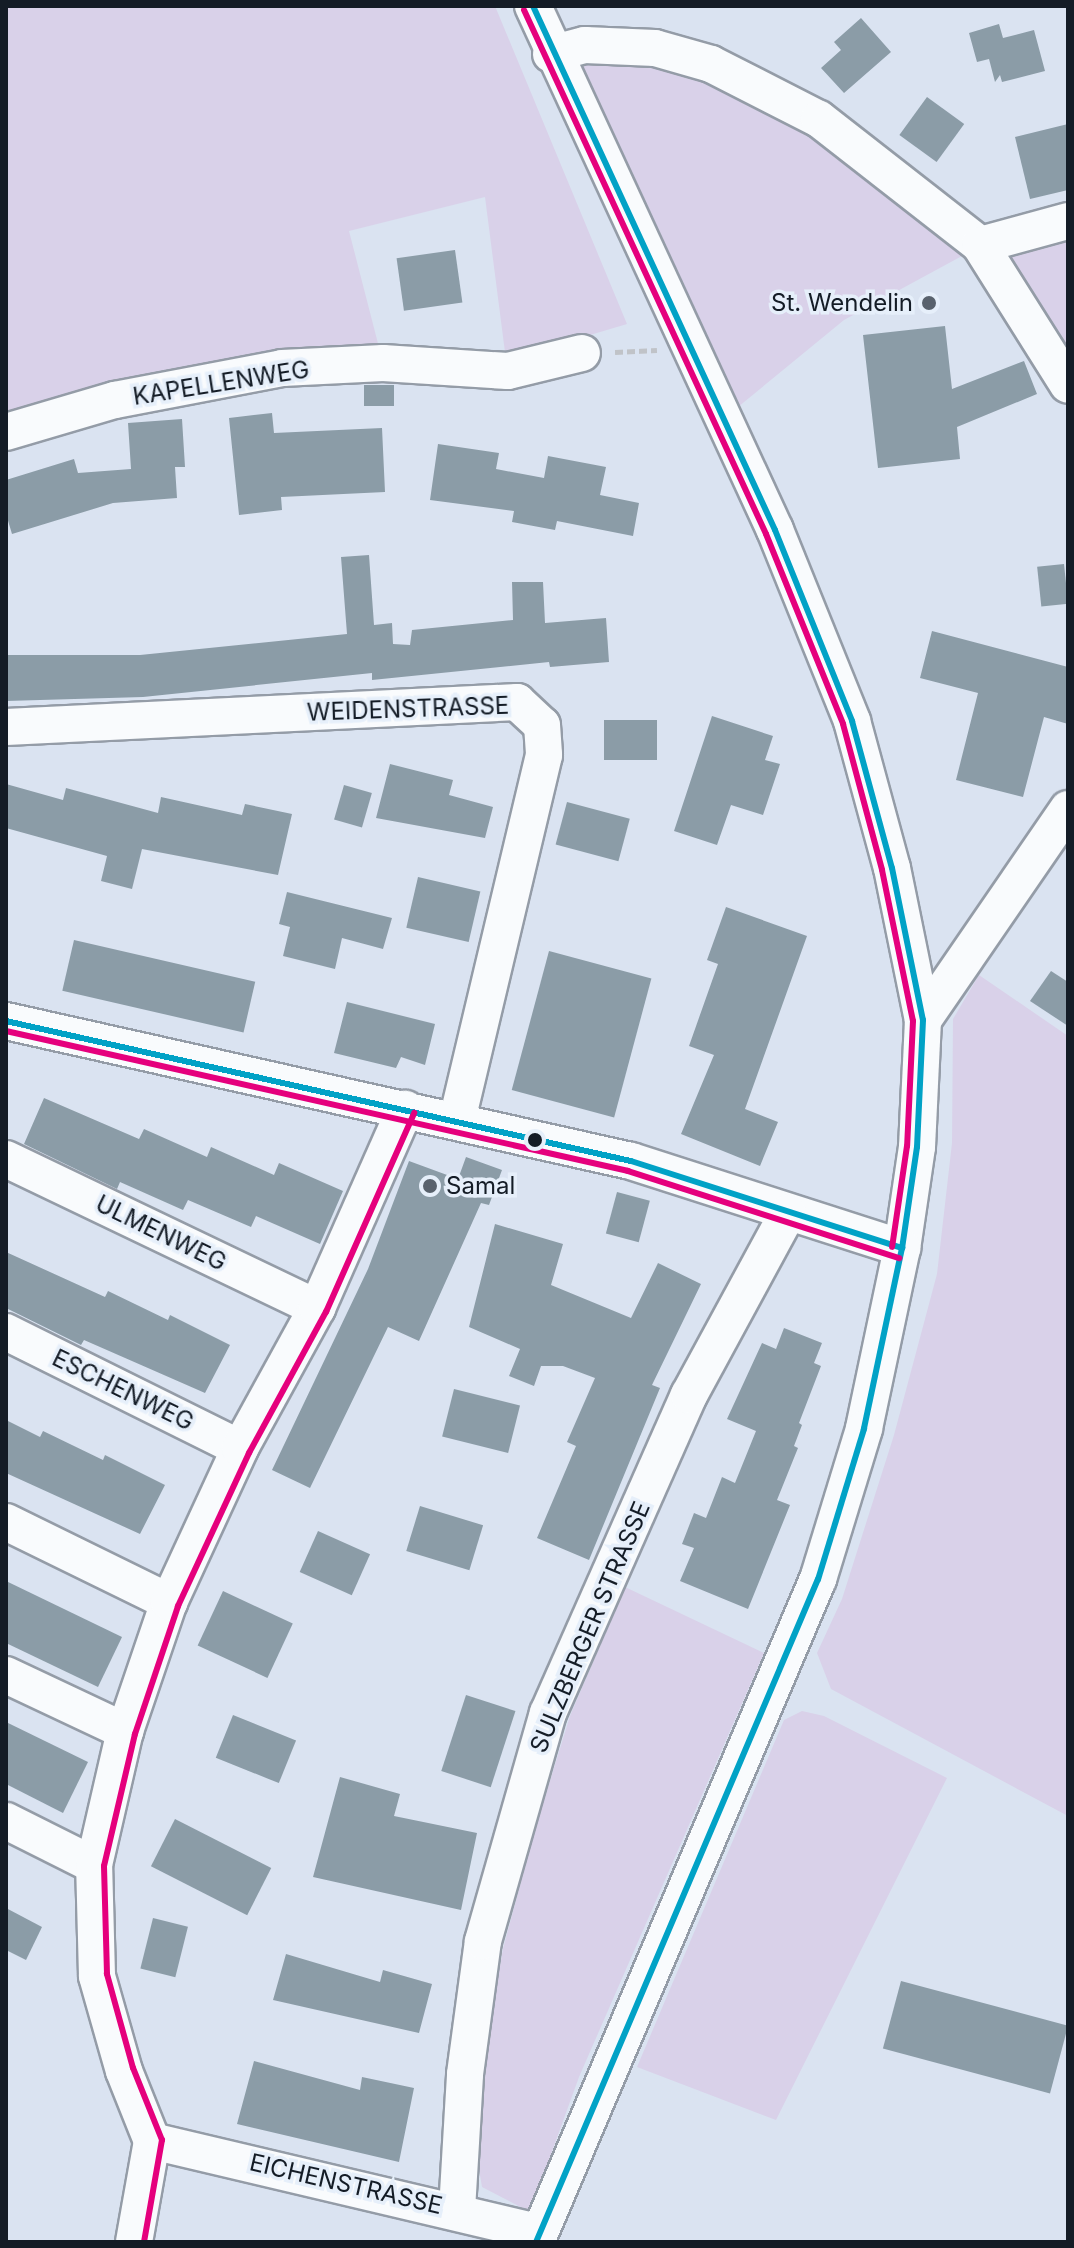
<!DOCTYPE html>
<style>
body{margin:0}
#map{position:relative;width:1074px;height:2248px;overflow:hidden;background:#dae3f1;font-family:Inter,sans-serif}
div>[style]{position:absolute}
.green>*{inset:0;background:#d9d1e9}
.building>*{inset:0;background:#8b9ca7;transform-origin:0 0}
.path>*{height:5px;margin-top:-2.5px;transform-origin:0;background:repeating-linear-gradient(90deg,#c0c3c8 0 8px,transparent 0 12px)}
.roads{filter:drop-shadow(2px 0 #949ca7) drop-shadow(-2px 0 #949ca7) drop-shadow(0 2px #949ca7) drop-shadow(0 -2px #949ca7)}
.minor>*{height:36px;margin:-18px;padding:0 18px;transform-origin:18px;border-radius:18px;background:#f9fbfd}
.bus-1>*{height:6px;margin:-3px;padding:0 3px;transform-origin:3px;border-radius:3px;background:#01a2c6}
.bus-2>*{height:6px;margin:-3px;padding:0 3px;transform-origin:3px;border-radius:3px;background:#e5007d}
.dots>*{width:22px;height:22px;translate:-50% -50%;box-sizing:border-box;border:4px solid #e6effa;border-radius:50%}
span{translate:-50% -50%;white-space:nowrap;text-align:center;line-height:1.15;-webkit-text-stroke:7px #e6effa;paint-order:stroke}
.poi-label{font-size:24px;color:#141c26}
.right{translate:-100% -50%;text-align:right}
.left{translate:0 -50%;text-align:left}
.street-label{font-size:24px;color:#141c26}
.frame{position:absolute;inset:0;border:8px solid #141c26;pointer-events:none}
</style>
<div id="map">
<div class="green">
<div style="clip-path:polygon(6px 6px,495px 6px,627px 324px,506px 360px,485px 197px,349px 231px,382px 359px,6px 426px)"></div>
<div style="clip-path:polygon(652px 58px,817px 126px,973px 250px,844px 320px,738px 407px,576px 59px)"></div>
<div style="clip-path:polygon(1068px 235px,1068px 351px,1060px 357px,997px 254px)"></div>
<div style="clip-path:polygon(979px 975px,1068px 1036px,1068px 1816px,831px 1689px,817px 1653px,842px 1599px,894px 1435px,937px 1274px,952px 1143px,953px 1019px)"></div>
<div style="clip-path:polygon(625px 1587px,764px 1653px,579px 2077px,530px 2212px,482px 2187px,477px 2158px,480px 2077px,503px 1949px,534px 1833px,570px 1716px)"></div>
<div style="clip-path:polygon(802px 1711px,824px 1716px,947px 1778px,776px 2120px,637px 2067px,784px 1720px)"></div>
</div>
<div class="building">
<div style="clip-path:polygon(861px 18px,891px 52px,844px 93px,821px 68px,841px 50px,834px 42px)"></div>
<div style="clip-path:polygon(999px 24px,1003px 38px,1034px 30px,1045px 71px,1002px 82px,1000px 75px,995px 82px,989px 59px,977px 62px,969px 33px)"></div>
<div style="left:927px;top:97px;width:46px;height:47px;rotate:36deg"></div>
<div style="clip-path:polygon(1068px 124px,1068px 190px,1030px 199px,1015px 137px)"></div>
<div style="left:455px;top:250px;width:53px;height:59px;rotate:82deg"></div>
<div style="clip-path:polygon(945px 326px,952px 389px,1024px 361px,1037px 394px,957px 427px,960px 459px,878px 468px,863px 335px)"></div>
<div style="left:364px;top:385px;width:30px;height:21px"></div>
<div style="clip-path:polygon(272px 413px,274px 433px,382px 428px,385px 492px,281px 497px,282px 510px,239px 515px,229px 418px)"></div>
<div style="clip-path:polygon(182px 419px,185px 467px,175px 467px,177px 498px,113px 503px,12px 534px,6px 514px,6px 480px,74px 459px,78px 473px,131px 469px,128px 423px)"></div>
<div style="clip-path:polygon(438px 444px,499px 453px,496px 469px,544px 478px,548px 456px,606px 467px,600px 495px,639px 503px,633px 536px,557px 521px,555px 530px,512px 522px,514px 511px,430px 500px)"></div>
<div style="clip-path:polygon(369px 555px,374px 625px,392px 623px,393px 644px,410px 645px,412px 630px,513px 620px,512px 582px,543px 582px,545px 623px,606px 618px,609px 662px,550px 667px,549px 662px,372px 680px,372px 673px,143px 697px,6px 701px,6px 655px,140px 655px,347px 634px,341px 557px)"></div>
<div style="left:1064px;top:564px;width:40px;height:27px;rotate:84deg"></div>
<div style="clip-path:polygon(932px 631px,1068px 667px,1068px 724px,1044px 717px,1023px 797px,956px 780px,978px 693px,920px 678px)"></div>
<div style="clip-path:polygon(712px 716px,773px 736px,765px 760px,780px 764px,763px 815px,731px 805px,717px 845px,674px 831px)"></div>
<div style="left:604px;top:720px;width:53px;height:40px"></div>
<div style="clip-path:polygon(390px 764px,453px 780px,449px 795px,493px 807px,485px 838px,376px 818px)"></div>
<div style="clip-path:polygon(6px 784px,63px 800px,66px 788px,158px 813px,161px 797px,242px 815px,245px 804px,292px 814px,278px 875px,142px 849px,132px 889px,101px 881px,107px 856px,6px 828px)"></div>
<div style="left:344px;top:785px;width:29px;height:36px;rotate:16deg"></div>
<div style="left:567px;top:802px;width:65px;height:44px;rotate:15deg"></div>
<div style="left:418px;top:877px;width:64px;height:52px;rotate:13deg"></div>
<div style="clip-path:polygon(287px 892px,392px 918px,383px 949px,342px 938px,335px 969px,283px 956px,290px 927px,279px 924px)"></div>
<div style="clip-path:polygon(726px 907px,807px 936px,745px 1109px,778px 1122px,760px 1166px,681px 1134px,714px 1055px,689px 1046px,718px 964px,707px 960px)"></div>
<div style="left:74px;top:940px;width:186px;height:52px;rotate:13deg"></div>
<div style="left:549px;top:951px;width:106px;height:144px;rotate:15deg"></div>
<div style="clip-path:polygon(1051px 971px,1068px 982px,1068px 1026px,1030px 1001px)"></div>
<div style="clip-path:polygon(347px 1002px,435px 1024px,425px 1065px,401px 1057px,396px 1068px,334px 1053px)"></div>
<div style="clip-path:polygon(44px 1098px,139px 1139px,144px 1129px,207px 1157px,211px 1147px,274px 1175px,279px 1163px,343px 1191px,320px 1244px,256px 1216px,251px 1227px,188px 1200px,183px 1210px,120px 1182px,117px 1189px,24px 1144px)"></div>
<div style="clip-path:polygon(466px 1157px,502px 1170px,489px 1205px,481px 1203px,419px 1341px,388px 1327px,310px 1488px,272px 1470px,368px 1269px,409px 1161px,458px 1179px)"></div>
<div style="left:617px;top:1192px;width:34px;height:43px;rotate:15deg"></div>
<div style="clip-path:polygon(495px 1224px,563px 1244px,551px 1285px,631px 1318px,658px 1263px,701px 1284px,652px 1385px,660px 1388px,589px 1560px,537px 1538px,576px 1446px,567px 1442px,595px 1378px,563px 1366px,541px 1366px,534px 1386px,509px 1376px,520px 1349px,469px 1327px)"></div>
<div style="clip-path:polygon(6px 1252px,105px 1297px,108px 1291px,168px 1320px,170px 1315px,230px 1345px,205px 1393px,84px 1340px,81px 1345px,6px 1308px)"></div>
<div style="clip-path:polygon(784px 1328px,822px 1343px,814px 1363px,821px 1366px,799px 1423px,802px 1425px,794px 1446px,798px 1448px,777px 1500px,790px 1505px,748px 1609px,680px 1581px,694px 1548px,682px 1544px,694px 1513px,706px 1518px,722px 1477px,735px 1483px,756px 1431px,727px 1419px,762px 1343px,776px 1349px)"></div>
<div style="left:454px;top:1389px;width:68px;height:49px;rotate:14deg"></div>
<div style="clip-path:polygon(6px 1420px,40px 1437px,43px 1431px,103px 1460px,105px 1455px,165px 1485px,140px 1534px,6px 1473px)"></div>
<div style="left:420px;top:1506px;width:66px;height:47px;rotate:17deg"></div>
<div style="left:318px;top:1531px;width:57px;height:45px;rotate:24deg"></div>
<div style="clip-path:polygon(6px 1581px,122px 1637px,98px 1687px,6px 1643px)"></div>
<div style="left:223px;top:1591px;width:77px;height:60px;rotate:25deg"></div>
<div style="left:466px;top:1695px;width:52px;height:80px;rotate:18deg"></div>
<div style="left:233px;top:1715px;width:68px;height:46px;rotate:22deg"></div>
<div style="clip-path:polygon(6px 1722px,88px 1762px,63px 1813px,6px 1784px)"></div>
<div style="clip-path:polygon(340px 1777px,400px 1794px,394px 1816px,477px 1833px,461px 1910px,313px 1877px)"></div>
<div style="left:175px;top:1819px;width:108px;height:53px;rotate:27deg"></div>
<div style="clip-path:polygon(6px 1908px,42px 1927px,26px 1960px,6px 1950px)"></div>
<div style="left:153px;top:1918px;width:36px;height:52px;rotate:14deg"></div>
<div style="clip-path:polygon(286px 1954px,380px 1982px,383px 1970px,432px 1984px,419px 2033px,273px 2000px)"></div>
<div style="left:901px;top:1981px;width:173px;height:70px;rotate:15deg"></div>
<div style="clip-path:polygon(254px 2061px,360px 2090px,362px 2077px,414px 2088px,399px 2162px,237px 2124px)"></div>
</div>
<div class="path">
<div style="left:615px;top:352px;width:42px;rotate:-2.7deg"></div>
</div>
<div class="roads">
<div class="minor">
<div style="left:533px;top:6px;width:577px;rotate:65.21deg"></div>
<div style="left:775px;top:530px;width:206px;rotate:68deg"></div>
<div style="left:852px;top:721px;width:152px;rotate:74.8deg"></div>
<div style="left:892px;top:868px;width:155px;rotate:78.5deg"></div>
<div style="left:923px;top:1020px;width:127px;rotate:92.7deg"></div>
<div style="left:917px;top:1147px;width:102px;rotate:98.4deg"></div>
<div style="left:902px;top:1248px;width:185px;rotate:101.9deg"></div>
<div style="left:864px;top:1429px;width:157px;rotate:107deg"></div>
<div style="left:818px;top:1579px;width:720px;rotate:113.04deg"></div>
<div style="left:551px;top:54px;width:35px;rotate:-15deg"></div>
<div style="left:585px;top:45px;width:70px;rotate:2.5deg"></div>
<div style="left:655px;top:48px;width:58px;rotate:15.9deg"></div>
<div style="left:711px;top:64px;width:121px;rotate:27deg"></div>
<div style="left:819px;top:119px;width:204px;rotate:38deg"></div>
<div style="left:980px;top:245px;width:165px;rotate:57.8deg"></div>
<div style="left:980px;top:245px;width:91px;rotate:-15.3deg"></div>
<div style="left:6px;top:432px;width:114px;rotate:-16.4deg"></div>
<div style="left:115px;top:400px;width:170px;rotate:-10.8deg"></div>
<div style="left:282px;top:368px;width:101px;rotate:-2.8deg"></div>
<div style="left:383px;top:363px;width:125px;rotate:3.7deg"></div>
<div style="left:508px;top:371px;width:76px;rotate:-13.7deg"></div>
<div style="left:6px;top:727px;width:512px;rotate:-2.8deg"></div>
<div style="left:517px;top:702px;width:34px;rotate:43deg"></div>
<div style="left:542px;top:725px;width:30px;rotate:86deg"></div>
<div style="left:544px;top:755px;width:374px;rotate:103.4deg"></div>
<div style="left:923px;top:1020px;width:256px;rotate:-55.5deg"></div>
<div style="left:6px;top:1021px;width:640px;rotate:12.63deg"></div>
<div style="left:631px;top:1161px;width:285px;rotate:17.8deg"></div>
<div style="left:6px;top:1159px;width:345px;rotate:25.6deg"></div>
<div style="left:6px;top:1332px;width:261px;rotate:26.4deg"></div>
<div style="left:6px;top:1522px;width:182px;rotate:26.1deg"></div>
<div style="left:6px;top:1675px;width:132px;rotate:25.2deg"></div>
<div style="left:6px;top:1821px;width:98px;rotate:26.6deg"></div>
<div style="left:152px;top:2141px;width:397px;rotate:13.3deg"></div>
<div style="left:457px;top:2210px;width:136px;rotate:-86.6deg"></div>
<div style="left:465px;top:2074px;width:134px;rotate:-82.3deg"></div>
<div style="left:483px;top:1941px;width:237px;rotate:-74.1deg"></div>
<div style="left:548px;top:1713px;width:348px;rotate:-66.1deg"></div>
<div style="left:689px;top:1395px;width:207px;rotate:-61.5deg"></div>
<div style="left:134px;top:2242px;width:103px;rotate:-79.9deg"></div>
<div style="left:152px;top:2141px;width:75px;rotate:-111.8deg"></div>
<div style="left:124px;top:2071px;width:99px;rotate:-105.9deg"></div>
<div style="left:97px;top:1976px;width:111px;rotate:-91.5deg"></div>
<div style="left:94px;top:1865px;width:138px;rotate:-77deg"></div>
<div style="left:125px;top:1731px;width:136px;rotate:-71.2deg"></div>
<div style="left:169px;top:1602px;width:170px;rotate:-65.2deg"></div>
<div style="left:240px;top:1448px;width:160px;rotate:-61.2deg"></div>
<div style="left:317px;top:1308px;width:218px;rotate:-66.1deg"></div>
</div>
</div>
<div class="bus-1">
<div style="left:533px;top:6px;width:577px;rotate:65.21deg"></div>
<div style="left:775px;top:530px;width:206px;rotate:68deg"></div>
<div style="left:852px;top:721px;width:152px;rotate:74.8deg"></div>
<div style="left:892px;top:868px;width:155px;rotate:78.5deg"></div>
<div style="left:923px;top:1020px;width:127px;rotate:92.7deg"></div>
<div style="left:917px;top:1147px;width:102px;rotate:98.4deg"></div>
<div style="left:902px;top:1248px;width:185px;rotate:101.9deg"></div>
<div style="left:864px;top:1429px;width:157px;rotate:107deg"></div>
<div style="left:818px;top:1579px;width:720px;rotate:113.04deg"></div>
<div style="left:6px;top:1021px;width:640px;rotate:12.63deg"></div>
<div style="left:631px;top:1161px;width:285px;rotate:17.8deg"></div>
</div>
<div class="bus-2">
<div style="left:524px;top:10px;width:577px;rotate:65.21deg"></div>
<div style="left:766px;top:534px;width:205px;rotate:67.9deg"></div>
<div style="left:843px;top:724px;width:151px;rotate:75deg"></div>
<div style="left:882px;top:870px;width:154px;rotate:78.4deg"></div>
<div style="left:913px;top:1021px;width:125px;rotate:92.7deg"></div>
<div style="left:907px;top:1146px;width:102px;rotate:98.4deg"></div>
<div style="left:6px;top:1031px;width:638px;rotate:12.68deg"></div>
<div style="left:628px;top:1171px;width:285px;rotate:17.8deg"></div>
<div style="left:144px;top:2242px;width:104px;rotate:-80deg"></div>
<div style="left:162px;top:2140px;width:78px;rotate:-111.9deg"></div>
<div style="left:133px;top:2068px;width:98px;rotate:-105.5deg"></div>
<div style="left:107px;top:1974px;width:108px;rotate:-91.6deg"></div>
<div style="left:104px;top:1866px;width:136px;rotate:-76.8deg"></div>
<div style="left:135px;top:1734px;width:135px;rotate:-71.4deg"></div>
<div style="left:178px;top:1606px;width:169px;rotate:-65.1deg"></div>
<div style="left:249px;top:1453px;width:161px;rotate:-61.4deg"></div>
<div style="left:326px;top:1312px;width:218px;rotate:-66.1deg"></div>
</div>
<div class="dots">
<div style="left:929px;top:303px;background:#59626d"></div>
<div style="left:535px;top:1140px;background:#141c26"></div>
<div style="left:430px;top:1186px;background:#59626d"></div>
</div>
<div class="poi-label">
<span class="right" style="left:913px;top:303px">St. Wendelin</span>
<span class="left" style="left:446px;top:1186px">Samal</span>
</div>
<div class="street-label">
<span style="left:221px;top:383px;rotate:-9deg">KAPELLENWEG</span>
<span style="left:408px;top:709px;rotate:-2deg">WEIDENSTRASSE</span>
<span style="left:161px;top:1233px;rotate:26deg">ULMENWEG</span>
<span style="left:123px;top:1390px;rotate:26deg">ESCHENWEG</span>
<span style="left:590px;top:1627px;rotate:-67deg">SULZBERGER STRASSE</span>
<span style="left:346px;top:2184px;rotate:13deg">EICHENSTRASSE</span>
</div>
<div class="frame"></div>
</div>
